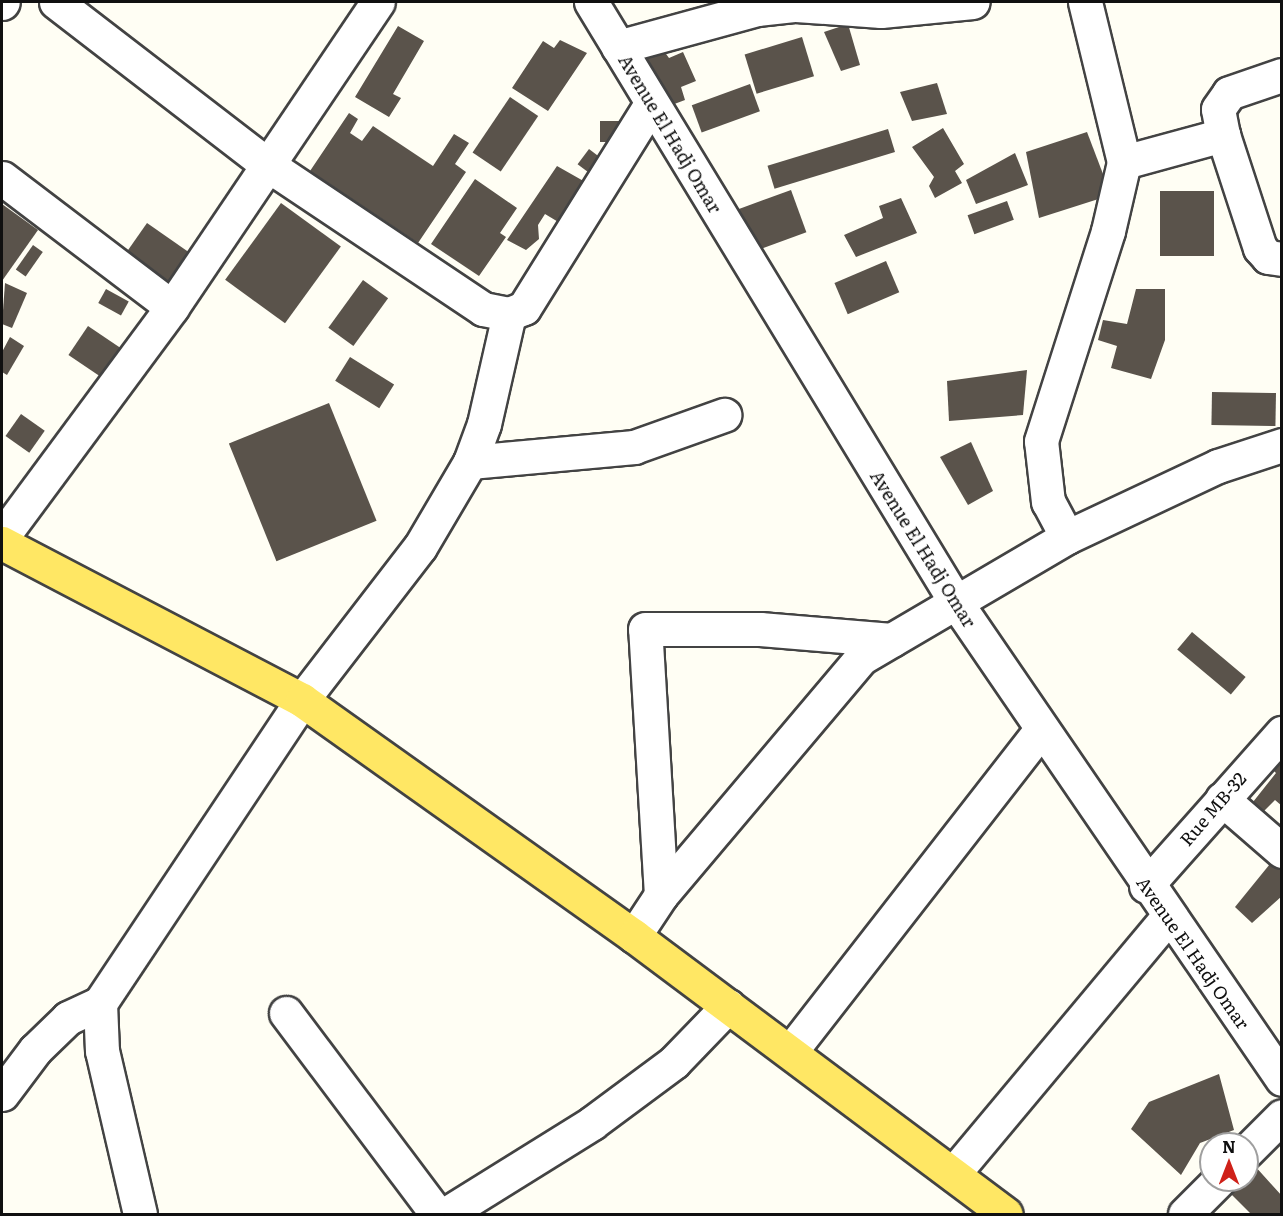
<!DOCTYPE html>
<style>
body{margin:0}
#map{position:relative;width:1283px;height:1216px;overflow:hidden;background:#fffef4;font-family:Literata,serif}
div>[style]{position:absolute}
.building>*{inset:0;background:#5a534b;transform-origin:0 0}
.roads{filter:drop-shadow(2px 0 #434343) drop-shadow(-2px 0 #434343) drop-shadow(0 2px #434343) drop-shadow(0 -2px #434343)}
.minor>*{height:33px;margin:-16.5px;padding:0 16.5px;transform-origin:16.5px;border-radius:16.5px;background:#fff}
.major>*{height:33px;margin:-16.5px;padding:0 16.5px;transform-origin:16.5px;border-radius:16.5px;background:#ffe764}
span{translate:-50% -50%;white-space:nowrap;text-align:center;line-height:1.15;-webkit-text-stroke:6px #fff;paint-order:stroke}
.street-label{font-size:18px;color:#101010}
.frame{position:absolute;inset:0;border:3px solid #101010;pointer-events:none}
.north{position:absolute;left:1199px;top:1132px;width:60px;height:60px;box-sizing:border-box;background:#fff;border:2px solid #9f9f9f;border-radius:50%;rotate:0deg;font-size:16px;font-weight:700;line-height:24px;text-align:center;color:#101010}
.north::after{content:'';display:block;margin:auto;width:21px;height:27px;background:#cf2119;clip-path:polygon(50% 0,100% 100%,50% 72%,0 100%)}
</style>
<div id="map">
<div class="building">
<div style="clip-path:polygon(848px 24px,860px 65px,841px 71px,824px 32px)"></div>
<div style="clip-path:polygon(398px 26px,424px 41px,393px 94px,401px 98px,389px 117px,355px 97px)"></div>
<div style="left:802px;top:37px;width:41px;height:60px;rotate:73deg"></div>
<div style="clip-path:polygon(560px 40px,587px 53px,548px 111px,512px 88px,543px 41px,554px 48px)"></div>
<div style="clip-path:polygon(661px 47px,669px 58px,683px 52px,696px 81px,681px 87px,685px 100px,669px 106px,641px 57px)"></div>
<div style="clip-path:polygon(937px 83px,947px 114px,912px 121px,900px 92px)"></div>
<div style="left:750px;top:84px;width:29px;height:62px;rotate:70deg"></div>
<div style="left:510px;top:97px;width:34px;height:67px;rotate:34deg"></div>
<div style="clip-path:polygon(349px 113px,358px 119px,350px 133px,362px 141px,373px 126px,433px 166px,454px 134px,469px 143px,455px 164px,466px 172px,418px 243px,310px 171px)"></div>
<div style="left:600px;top:121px;width:21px;height:21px"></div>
<div style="clip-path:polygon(943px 128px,964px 164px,955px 171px,962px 183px,935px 198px,929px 186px,934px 177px,912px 147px)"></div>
<div style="left:888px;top:129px;width:24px;height:126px;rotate:73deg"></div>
<div style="clip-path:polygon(1087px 132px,1111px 195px,1039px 218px,1026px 152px)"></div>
<div style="left:589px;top:149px;width:21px;height:19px;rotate:37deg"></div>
<div style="clip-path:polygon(1015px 153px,1028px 185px,976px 204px,966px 180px)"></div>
<div style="clip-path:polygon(557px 166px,587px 183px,560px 223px,545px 214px,538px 225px,539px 239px,526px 250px,507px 240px)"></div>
<div style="clip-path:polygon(475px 179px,517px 208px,500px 233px,506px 237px,479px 276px,431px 244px)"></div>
<div style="left:791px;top:190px;width:45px;height:59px;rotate:70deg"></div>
<div style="left:1160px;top:191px;width:54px;height:65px"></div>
<div style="clip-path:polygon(901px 198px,917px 233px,856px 257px,844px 235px,883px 218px,879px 206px)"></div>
<div style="left:1007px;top:201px;width:20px;height:42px;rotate:70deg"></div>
<div style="left:281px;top:203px;width:74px;height:95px;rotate:36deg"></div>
<div style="clip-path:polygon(2px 204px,38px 230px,2px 281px)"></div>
<div style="left:147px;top:223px;width:56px;height:44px;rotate:35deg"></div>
<div style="left:33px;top:245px;width:12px;height:30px;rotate:35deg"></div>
<div style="left:886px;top:261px;width:34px;height:56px;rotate:67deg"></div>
<div style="left:363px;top:280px;width:31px;height:59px;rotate:36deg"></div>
<div style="clip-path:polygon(5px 283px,27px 293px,12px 328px,2px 324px)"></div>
<div style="left:106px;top:289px;width:26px;height:16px;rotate:29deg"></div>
<div style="clip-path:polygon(1136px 289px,1165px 289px,1165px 340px,1151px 379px,1111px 368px,1117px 346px,1098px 340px,1103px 320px,1127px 324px)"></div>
<div style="left:88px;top:326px;width:50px;height:35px;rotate:34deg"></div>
<div style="clip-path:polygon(10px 337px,24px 346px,7px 375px,2px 372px,2px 352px)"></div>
<div style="left:350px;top:357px;width:52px;height:28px;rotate:32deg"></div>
<div style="clip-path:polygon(1027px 370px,1023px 415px,949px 421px,947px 381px)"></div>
<div style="left:1212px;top:392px;width:64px;height:33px;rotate:1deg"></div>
<div style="left:329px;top:403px;width:127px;height:108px;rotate:68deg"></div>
<div style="left:21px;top:414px;width:29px;height:27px;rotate:35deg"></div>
<div style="clip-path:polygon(971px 442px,993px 491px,968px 505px,940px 457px)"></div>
<div style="left:1192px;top:632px;width:70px;height:23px;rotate:40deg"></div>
<div style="clip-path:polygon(1282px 744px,1282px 806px,1275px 800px,1263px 812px,1253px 802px,1276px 773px,1263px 760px)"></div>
<div style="clip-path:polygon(1274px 859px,1282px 865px,1282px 896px,1252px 923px,1235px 907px)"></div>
<div style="clip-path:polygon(1219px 1074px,1234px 1130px,1200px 1143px,1181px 1175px,1131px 1129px,1149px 1102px)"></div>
<div style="clip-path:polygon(1254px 1165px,1282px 1196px,1282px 1214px,1251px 1214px,1227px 1190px,1237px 1180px,1247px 1180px)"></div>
</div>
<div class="roads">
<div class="minor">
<div style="left:56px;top:2px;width:267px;rotate:37.6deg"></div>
<div style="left:268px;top:165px;width:259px;rotate:33.8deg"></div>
<div style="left:483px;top:309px;width:26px;rotate:11deg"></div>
<div style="left:509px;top:314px;width:16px;rotate:-22deg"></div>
<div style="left:524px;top:308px;width:240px;rotate:-58.1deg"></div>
<div style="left:591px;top:2px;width:701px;rotate:58.71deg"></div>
<div style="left:955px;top:601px;width:579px;rotate:55.62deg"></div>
<div style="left:2px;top:3px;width:1px;rotate:-45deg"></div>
<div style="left:618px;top:47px;width:144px;rotate:-15.3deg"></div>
<div style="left:757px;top:9px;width:39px;rotate:-6deg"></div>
<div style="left:796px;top:5px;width:85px;rotate:4deg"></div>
<div style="left:881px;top:11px;width:92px;rotate:-5.6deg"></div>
<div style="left:1223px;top:135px;width:26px;rotate:-101deg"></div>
<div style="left:1218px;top:109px;width:19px;rotate:-55deg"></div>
<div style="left:1229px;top:93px;width:56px;rotate:-18.8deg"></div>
<div style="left:1124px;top:162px;width:103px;rotate:-15.3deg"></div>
<div style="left:1223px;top:135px;width:119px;rotate:71.9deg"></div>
<div style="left:1260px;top:248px;width:12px;rotate:48deg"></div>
<div style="left:1268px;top:257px;width:14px;rotate:8deg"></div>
<div style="left:2px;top:178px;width:213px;rotate:37.2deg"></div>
<div style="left:470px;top:462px;width:165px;rotate:-5.2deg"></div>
<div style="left:634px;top:447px;width:96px;rotate:-19.6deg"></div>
<div style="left:2px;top:537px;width:286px;rotate:-53.5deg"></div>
<div style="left:172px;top:307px;width:368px;rotate:-56deg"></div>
<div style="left:1067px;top:537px;width:167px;rotate:-25.2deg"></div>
<div style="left:1218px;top:466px;width:67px;rotate:-18.2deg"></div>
<div style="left:1222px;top:799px;width:79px;rotate:40.9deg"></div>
<div style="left:1146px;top:886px;width:205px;rotate:-48.4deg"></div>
<div style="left:661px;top:895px;width:266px;rotate:-93.4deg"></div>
<div style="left:645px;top:629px;width:115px"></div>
<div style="left:760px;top:629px;width:132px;rotate:4.8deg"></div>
<div style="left:634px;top:936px;width:49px;rotate:-56.6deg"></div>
<div style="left:661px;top:895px;width:310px;rotate:-49.8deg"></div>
<div style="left:861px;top:658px;width:239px;rotate:-30.4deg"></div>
<div style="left:1067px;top:537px;width:40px;rotate:-118deg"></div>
<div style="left:1048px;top:502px;width:61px;rotate:-96.5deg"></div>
<div style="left:1041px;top:441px;width:220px;rotate:-72.3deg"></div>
<div style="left:1108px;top:231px;width:71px;rotate:-76.9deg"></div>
<div style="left:1124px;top:162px;width:165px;rotate:-103.7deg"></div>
<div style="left:286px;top:1013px;width:251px;rotate:53.1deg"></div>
<div style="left:790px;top:1052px;width:407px;rotate:-52.1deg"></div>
<div style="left:2px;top:1094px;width:55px;rotate:-53.1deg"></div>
<div style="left:35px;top:1050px;width:46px;rotate:-44.1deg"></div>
<div style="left:68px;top:1018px;width:35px;rotate:-25deg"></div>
<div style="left:1247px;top:1151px;width:49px;rotate:-45deg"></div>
<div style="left:953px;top:1174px;width:335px;rotate:-50.1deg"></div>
<div style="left:140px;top:1214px;width:167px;rotate:-103.1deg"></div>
<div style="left:102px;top:1051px;width:48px;rotate:-92.4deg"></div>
<div style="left:100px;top:1003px;width:364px;rotate:-56.3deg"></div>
<div style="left:302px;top:700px;width:193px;rotate:-52.4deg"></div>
<div style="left:420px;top:547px;width:99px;rotate:-59.5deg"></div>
<div style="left:470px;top:462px;width:40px;rotate:-69.8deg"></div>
<div style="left:484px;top:424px;width:113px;rotate:-77.2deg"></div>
<div style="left:446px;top:1214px;width:172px;rotate:-31.9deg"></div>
<div style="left:592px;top:1123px;width:102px;rotate:-36.6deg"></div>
<div style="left:674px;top:1062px;width:78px;rotate:-46deg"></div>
<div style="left:1185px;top:1214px;width:48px;rotate:-45deg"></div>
</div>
<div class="major">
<div style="left:2px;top:543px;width:339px;rotate:27.6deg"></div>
<div style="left:302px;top:700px;width:407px;rotate:35.4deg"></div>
<div style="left:634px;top:936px;width:464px;rotate:36.8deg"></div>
</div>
</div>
<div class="street-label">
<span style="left:670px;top:134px;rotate:59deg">Avenue El Hadj Omar</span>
<span style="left:923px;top:549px;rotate:58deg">Avenue El Hadj Omar</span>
<span style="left:1213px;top:809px;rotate:-49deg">Rue MB-32</span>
<span style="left:1193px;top:953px;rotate:55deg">Avenue El Hadj Omar</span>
</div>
<div class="frame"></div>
<div class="north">N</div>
</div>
